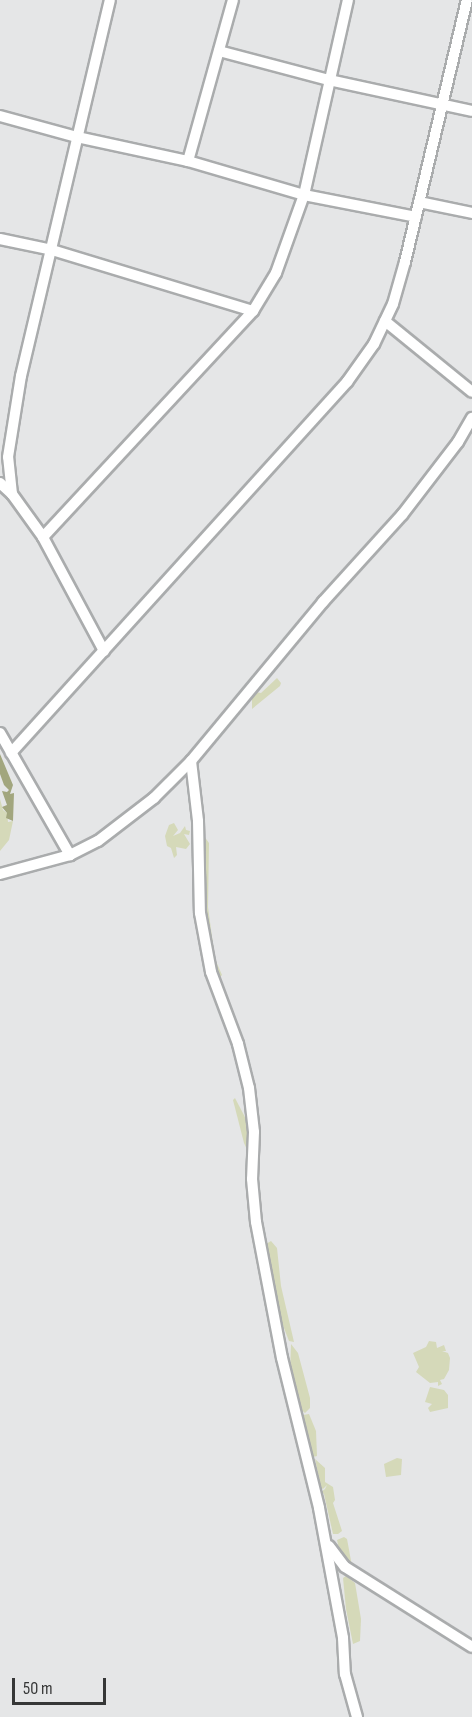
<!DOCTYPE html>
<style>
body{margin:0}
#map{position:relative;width:472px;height:1717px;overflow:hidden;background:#e5e6e7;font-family:"Sofia Sans Condensed",sans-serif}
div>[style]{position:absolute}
.green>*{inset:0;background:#d5d9b9}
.forest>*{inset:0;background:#a2a67e}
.roads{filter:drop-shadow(2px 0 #aaacad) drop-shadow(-2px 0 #aaacad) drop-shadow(0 2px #aaacad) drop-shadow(0 -2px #aaacad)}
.street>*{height:10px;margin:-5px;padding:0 5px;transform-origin:5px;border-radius:5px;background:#fff}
span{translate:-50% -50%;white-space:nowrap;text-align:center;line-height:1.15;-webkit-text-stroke:4.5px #e5e6e7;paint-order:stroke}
.scale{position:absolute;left:12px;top:1678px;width:94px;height:27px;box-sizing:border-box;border:3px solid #363737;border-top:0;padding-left:8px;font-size:18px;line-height:21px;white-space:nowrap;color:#363737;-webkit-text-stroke:4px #e5e6e7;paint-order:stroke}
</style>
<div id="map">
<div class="green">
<div style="clip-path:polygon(277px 678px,281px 683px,280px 686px,252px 709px,252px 696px,256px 692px,261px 693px)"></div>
<div style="clip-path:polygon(0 799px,3px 810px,7px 813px,8px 822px,13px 821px,9px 840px,0 851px)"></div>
<div style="clip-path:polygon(174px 823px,178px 830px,173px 836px,180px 833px,185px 826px,186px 830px,190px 831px,189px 835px,184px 834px,190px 844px,186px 849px,176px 847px,177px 855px,174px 858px,171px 848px,167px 846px,165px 836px,169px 825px)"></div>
<div style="clip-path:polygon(204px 836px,209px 843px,208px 907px,215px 959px,222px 975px,219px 978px,216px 975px,205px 910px)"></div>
<div style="clip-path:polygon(235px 1098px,247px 1121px,250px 1135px,249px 1154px,244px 1143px,233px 1100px)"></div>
<div style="clip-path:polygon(271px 1241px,277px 1248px,281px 1286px,294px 1342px,289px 1341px,277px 1310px,266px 1249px,266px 1244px)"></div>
<div style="clip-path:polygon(429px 1341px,436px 1342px,437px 1348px,444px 1345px,446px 1351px,442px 1351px,448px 1353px,450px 1358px,449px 1370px,444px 1379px,440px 1380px,442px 1384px,438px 1386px,438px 1382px,430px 1383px,416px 1372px,419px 1367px,413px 1353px,426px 1347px)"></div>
<div style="clip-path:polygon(291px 1344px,298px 1353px,310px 1398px,310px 1408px,305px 1413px,299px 1408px,300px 1403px,297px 1403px,290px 1373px)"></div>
<div style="clip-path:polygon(430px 1387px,444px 1390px,448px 1395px,448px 1408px,430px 1412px,428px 1408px,432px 1404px,425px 1402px)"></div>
<div style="clip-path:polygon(309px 1414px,316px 1431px,317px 1456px,313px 1457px,304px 1424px,303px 1415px)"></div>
<div style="clip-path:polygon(397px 1458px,402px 1459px,401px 1475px,386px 1477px,384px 1464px)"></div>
<div style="clip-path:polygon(315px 1459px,325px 1468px,325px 1482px,333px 1487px,335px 1500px,333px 1503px,342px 1531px,338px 1534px,333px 1534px,324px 1494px,321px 1492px,325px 1489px,327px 1485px,323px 1489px,321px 1488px)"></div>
<div style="clip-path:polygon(344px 1537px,347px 1539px,352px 1566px,345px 1561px,339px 1549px,337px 1540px)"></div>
<div style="clip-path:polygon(346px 1576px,355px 1583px,361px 1619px,360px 1641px,353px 1644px,346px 1609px,343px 1578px)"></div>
</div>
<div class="forest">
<div style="clip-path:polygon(0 754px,13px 785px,10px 794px,14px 793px,13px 821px,6px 818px,7px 813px,2px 807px,7px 805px,2px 791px,7px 792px,9px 790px,4px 785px,0 774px)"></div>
</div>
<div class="roads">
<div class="street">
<div style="left:219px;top:51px;width:114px;rotate:14.8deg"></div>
<div style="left:329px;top:80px;width:146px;rotate:12.2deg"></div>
<div style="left:0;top:116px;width:80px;rotate:15.3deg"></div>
<div style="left:77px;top:137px;width:114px;rotate:12.2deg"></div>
<div style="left:188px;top:161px;width:121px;rotate:16.3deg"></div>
<div style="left:304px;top:195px;width:114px;rotate:11.1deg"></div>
<div style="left:188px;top:161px;width:167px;rotate:-74.4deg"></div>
<div style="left:419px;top:202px;width:54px;rotate:11.7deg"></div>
<div style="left:0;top:239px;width:53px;rotate:11.9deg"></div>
<div style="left:52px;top:250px;width:210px;rotate:16.9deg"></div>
<div style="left:385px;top:321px;width:112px;rotate:39.2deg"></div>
<div style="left:0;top:483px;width:16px;rotate:43deg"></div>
<div style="left:43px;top:537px;width:309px;rotate:-47.1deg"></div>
<div style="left:253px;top:311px;width:44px;rotate:-58.8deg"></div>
<div style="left:276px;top:273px;width:83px;rotate:-70.3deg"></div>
<div style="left:304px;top:195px;width:200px;rotate:-77.3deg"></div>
<div style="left:104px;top:651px;width:129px;rotate:-118.2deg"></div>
<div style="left:43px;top:537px;width:53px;rotate:-125.8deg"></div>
<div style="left:12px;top:494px;width:37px;rotate:-96deg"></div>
<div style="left:8px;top:457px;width:82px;rotate:-80.9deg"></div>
<div style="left:21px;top:376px;width:386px;rotate:-76.7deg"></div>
<div style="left:0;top:733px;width:141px;rotate:60.2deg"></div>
<div style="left:11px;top:753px;width:501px;rotate:-47.83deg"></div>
<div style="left:347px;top:382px;width:47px;rotate:-54.6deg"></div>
<div style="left:374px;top:344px;width:44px;rotate:-64.6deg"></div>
<div style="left:393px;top:304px;width:44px;rotate:-74.1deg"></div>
<div style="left:405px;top:262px;width:269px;rotate:-76.7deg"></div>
<div style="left:191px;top:761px;width:60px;rotate:83.3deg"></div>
<div style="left:198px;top:821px;width:92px;rotate:88.8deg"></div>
<div style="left:200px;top:913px;width:60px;rotate:79.4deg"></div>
<div style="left:211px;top:972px;width:77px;rotate:69.4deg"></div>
<div style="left:238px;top:1044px;width:45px;rotate:76deg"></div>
<div style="left:249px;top:1088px;width:44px;rotate:83.5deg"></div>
<div style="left:254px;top:1132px;width:47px;rotate:92.4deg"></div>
<div style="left:252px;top:1179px;width:43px;rotate:84.7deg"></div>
<div style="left:256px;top:1222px;width:138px;rotate:79.2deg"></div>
<div style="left:282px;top:1358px;width:154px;rotate:76.1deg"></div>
<div style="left:319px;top:1508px;width:132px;rotate:79.5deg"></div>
<div style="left:343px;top:1638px;width:36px;rotate:87deg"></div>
<div style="left:345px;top:1674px;width:45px;rotate:74.4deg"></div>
<div style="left:0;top:874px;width:73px;rotate:-15.2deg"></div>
<div style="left:70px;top:855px;width:31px;rotate:-27deg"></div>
<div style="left:98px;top:841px;width:71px;rotate:-37.5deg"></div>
<div style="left:154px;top:798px;width:52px;rotate:-45deg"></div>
<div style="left:191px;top:761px;width:207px;rotate:-50.3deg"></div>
<div style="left:323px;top:602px;width:118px;rotate:-47.8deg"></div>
<div style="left:402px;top:515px;width:92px;rotate:-52.5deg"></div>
<div style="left:458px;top:442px;width:28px;rotate:-60deg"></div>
<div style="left:329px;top:1546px;width:26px;rotate:53deg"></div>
<div style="left:345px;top:1567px;width:150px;rotate:32.2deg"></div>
</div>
</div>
<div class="scale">50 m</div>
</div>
